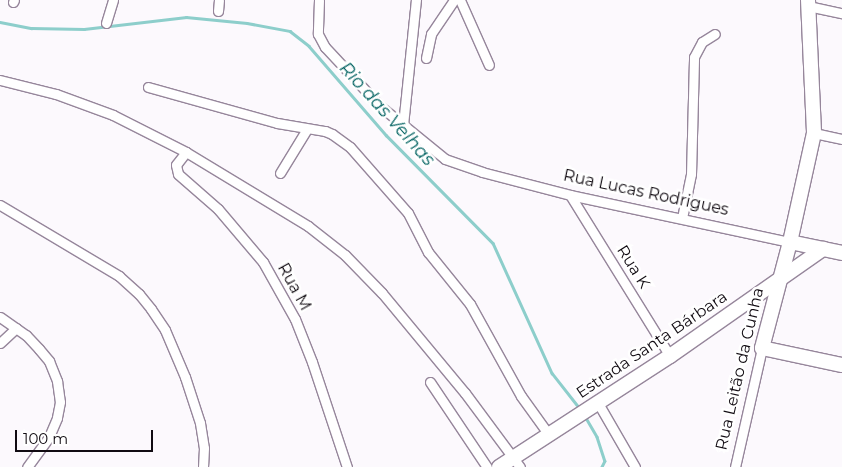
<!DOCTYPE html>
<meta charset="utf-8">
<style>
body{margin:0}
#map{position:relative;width:842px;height:467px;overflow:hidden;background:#fcf9fd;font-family:Montserrat,sans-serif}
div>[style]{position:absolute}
.stream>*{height:2.5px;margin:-1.25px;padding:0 1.25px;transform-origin:1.25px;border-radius:1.25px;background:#8dcecb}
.roads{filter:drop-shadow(1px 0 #96869b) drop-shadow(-1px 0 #96869b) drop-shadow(0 1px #96869b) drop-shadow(0 -1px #96869b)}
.street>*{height:9px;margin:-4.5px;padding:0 4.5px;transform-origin:4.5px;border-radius:4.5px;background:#fff}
.secondary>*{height:14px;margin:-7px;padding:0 7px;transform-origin:7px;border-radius:7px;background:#fff}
span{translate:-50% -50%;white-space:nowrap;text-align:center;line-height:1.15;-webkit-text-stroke:5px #fff;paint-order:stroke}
.street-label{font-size:16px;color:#110b12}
.water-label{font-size:18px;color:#056463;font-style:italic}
.scale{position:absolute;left:15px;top:430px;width:138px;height:22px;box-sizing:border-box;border:2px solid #110b12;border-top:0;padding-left:6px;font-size:15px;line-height:18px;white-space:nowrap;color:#110b12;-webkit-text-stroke:4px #fff;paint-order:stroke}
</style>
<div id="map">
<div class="stream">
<div style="left:0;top:22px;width:32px;rotate:11deg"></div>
<div style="left:31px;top:28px;width:53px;rotate:1.1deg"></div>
<div style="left:84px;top:29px;width:103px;rotate:-6.7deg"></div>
<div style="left:186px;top:17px;width:61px;rotate:5.6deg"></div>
<div style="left:247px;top:23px;width:44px;rotate:10.5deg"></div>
<div style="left:290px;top:31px;width:24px;rotate:38deg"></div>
<div style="left:309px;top:46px;width:118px;rotate:49.1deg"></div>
<div style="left:386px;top:135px;width:152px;rotate:45.3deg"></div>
<div style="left:493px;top:243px;width:143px;rotate:65.6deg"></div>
<div style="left:552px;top:373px;width:47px;rotate:51.9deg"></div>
<div style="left:585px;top:416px;width:24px;rotate:60deg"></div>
<div style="left:597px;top:437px;width:25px;rotate:72deg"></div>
<div style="left:605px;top:461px;width:7px;rotate:117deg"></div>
</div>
<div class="roads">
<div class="street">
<div style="left:319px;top:0;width:34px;rotate:92deg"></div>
<div style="left:318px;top:34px;width:15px;rotate:62deg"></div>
<div style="left:325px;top:47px;width:81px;rotate:47deg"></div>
<div style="left:380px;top:106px;width:84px;rotate:39.2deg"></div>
<div style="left:445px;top:159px;width:39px;rotate:19deg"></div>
<div style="left:482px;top:172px;width:91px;rotate:14.6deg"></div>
<div style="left:570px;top:195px;width:225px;rotate:12.1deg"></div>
<div style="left:460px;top:0;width:71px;rotate:66deg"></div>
<div style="left:13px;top:2px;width:2px;rotate:-63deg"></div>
<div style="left:808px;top:6px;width:35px;rotate:12deg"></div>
<div style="left:218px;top:11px;width:11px;rotate:-85deg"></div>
<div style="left:106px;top:23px;width:24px;rotate:-73deg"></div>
<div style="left:426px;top:58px;width:25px;rotate:-78deg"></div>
<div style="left:431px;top:34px;width:41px;rotate:-55.9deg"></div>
<div style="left:0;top:80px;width:58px;rotate:14deg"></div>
<div style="left:56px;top:94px;width:61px;rotate:20.2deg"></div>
<div style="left:113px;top:115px;width:82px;rotate:26.9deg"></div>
<div style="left:186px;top:152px;width:143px;rotate:31.2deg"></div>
<div style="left:308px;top:226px;width:47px;rotate:38.1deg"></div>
<div style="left:345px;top:255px;width:53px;rotate:45.8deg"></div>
<div style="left:382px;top:293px;width:130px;rotate:50.3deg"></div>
<div style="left:465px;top:393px;width:92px;rotate:53.4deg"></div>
<div style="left:148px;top:87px;width:134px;rotate:15.6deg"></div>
<div style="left:277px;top:123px;width:49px;rotate:9.5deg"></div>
<div style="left:325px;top:131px;width:8px;rotate:23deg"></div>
<div style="left:332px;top:134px;width:22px;rotate:36deg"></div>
<div style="left:350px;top:147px;width:88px;rotate:48.7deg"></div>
<div style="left:408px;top:213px;width:44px;rotate:62.9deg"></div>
<div style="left:428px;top:252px;width:67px;rotate:51.1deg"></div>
<div style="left:470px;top:304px;width:105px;rotate:61deg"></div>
<div style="left:521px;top:396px;width:48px;rotate:54.3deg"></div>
<div style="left:403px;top:125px;width:126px;rotate:-84.1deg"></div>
<div style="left:814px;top:133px;width:29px;rotate:12deg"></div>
<div style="left:186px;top:152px;width:16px;rotate:128deg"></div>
<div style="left:176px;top:165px;width:9px;rotate:77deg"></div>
<div style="left:178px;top:174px;width:53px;rotate:41.2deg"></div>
<div style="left:218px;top:209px;width:70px;rotate:49.7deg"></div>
<div style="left:263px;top:262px;width:65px;rotate:60.7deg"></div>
<div style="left:295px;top:319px;width:46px;rotate:68.4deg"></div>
<div style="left:312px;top:362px;width:111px;rotate:71.6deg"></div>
<div style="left:280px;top:173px;width:52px;rotate:-58.5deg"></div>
<div style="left:570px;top:195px;width:190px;rotate:58.2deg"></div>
<div style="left:0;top:205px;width:139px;rotate:30.8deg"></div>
<div style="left:119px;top:276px;width:27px;rotate:42deg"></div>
<div style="left:139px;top:294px;width:19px;rotate:51deg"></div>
<div style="left:151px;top:309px;width:25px;rotate:56deg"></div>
<div style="left:165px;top:330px;width:51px;rotate:66.9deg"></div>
<div style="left:185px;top:377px;width:48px;rotate:71.9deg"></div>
<div style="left:200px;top:423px;width:25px;rotate:81deg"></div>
<div style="left:204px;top:448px;width:19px;rotate:93deg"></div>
<div style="left:682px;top:218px;width:45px;rotate:-78.4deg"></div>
<div style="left:691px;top:174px;width:117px;rotate:-88.5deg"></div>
<div style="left:694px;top:57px;width:17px;rotate:-62deg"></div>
<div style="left:702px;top:42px;width:15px;rotate:-32deg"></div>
<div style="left:0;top:317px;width:32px;rotate:35deg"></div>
<div style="left:26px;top:335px;width:19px;rotate:47deg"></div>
<div style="left:39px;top:349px;width:16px;rotate:50deg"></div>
<div style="left:49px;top:361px;width:22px;rotate:68deg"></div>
<div style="left:57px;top:381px;width:21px;rotate:82deg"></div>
<div style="left:60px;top:402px;width:16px;rotate:101deg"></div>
<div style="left:57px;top:418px;width:21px;rotate:113deg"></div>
<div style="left:49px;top:437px;width:37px;rotate:126deg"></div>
<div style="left:0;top:343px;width:22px;rotate:-43deg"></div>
<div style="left:430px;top:382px;width:102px;rotate:56.2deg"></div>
<div style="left:598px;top:403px;width:74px;rotate:60deg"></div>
<div style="left:735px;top:467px;width:122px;rotate:-77.2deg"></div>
</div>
<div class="secondary">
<div style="left:808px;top:0;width:133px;rotate:87.4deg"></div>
<div style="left:814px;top:133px;width:112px;rotate:102.4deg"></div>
<div style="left:790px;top:242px;width:110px;rotate:104.8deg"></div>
<div style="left:762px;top:348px;width:82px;rotate:12deg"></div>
<div style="left:790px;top:242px;width:53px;rotate:11.9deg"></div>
<div style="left:499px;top:467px;width:204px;rotate:-33deg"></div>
<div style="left:670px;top:356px;width:187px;rotate:-35deg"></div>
</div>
</div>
<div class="street-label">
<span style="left:646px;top:193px;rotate:12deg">Rua Lucas Rodrigues</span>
<span style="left:633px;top:267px;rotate:58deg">Rua K</span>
<span style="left:294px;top:287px;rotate:61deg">Rua M</span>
<span style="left:652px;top:345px;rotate:-34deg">Estrada Santa Bárbara</span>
<span style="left:740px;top:369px;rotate:-77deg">Rua Leitão da Cunha</span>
</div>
<div class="water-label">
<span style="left:387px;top:114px;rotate:48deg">Rio das Velhas</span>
</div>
<div class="scale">100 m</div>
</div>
